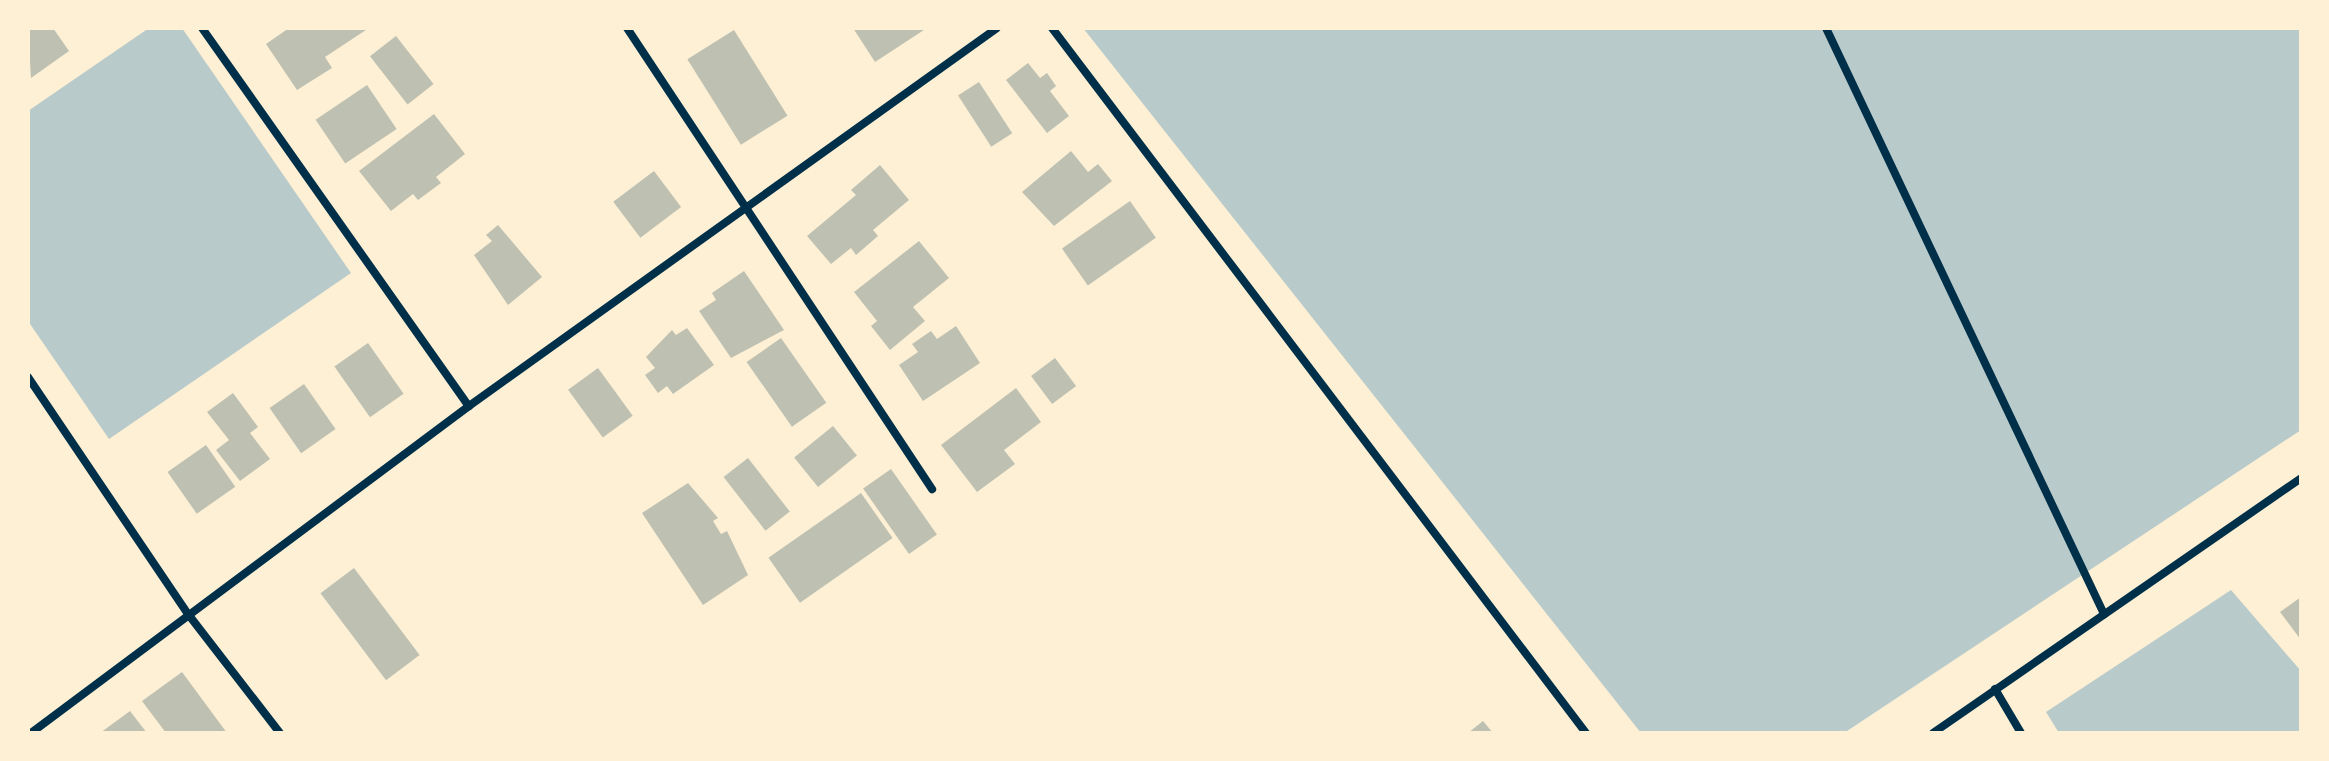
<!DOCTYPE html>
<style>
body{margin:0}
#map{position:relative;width:2329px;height:761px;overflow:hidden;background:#fdf0d5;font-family:Ubuntu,sans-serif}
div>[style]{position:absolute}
.green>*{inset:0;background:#b9caca}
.building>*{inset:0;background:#bec0b2;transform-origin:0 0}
.minor>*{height:8px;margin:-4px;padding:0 4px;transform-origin:4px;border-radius:4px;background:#003049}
span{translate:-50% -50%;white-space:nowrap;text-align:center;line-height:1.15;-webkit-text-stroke:8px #fdf0d5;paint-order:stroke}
.frame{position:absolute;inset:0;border:30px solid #fdf0d5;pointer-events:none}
</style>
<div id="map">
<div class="green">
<div style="clip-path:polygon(149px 28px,182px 28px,351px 273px,109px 439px,28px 321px,28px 111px)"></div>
<div style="clip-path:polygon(1083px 28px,2301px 28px,2301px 430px,1844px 733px,1641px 733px)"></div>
<div style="clip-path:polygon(2231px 590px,2301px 671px,2301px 733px,2059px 733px,2046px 712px)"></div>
</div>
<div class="building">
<div style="clip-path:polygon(28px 28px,53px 28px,69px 51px,31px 78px)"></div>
<div style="clip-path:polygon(289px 28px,369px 28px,325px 57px,332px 68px,297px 90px,266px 44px)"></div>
<div style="clip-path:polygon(853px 28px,927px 28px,875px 62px)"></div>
<div style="left:734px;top:30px;width:101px;height:55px;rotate:58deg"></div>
<div style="left:396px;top:36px;width:61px;height:33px;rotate:52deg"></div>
<div style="clip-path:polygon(1028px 63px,1040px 78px,1047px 73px,1056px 86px,1050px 91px,1069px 116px,1047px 133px,1006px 80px)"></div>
<div style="left:979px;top:82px;width:61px;height:25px;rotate:57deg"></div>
<div style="left:367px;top:85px;width:53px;height:62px;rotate:56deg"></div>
<div style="clip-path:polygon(434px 114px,465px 154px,436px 177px,441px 183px,418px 200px,413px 194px,391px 211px,359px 171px)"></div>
<div style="clip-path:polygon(1071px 151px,1088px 172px,1098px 164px,1112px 181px,1054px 226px,1022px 192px)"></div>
<div style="clip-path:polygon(880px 165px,909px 200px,873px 230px,878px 236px,856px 255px,851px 248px,831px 264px,807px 236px,856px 195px,851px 190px)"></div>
<div style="left:654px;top:171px;width:45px;height:51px;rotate:53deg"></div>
<div style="left:1130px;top:201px;width:45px;height:83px;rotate:55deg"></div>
<div style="clip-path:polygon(498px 225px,542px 277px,508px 305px,474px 255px,492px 241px,486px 235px)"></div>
<div style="clip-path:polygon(919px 241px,949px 278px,913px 307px,925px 321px,890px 350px,871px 326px,877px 321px,854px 292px)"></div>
<div style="clip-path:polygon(744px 271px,784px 330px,731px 358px,699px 311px,716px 300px,712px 293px)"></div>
<div style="clip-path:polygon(956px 326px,980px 363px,923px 401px,899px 365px,918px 352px,912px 344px,931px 331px,937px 339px)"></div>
<div style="clip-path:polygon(687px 328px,714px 365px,673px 394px,667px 386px,658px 393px,645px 375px,655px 368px,646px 357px,672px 330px,676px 335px)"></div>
<div style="left:781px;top:338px;width:79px;height:42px;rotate:55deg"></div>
<div style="left:368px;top:343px;width:62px;height:41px;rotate:55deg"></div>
<div style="left:1055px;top:358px;width:35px;height:30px;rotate:53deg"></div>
<div style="left:598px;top:368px;width:59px;height:37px;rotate:54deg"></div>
<div style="left:304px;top:384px;width:55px;height:42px;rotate:55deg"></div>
<div style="clip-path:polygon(1016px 388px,1041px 422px,1004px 450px,1015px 464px,977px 492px,941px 445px)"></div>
<div style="clip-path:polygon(233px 393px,258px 427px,250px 433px,270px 459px,240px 481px,216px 450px,229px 440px,207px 412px)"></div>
<div style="left:833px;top:426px;width:38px;height:50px;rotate:51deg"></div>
<div style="left:206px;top:445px;width:51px;height:47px;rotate:55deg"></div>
<div style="left:748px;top:458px;width:68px;height:31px;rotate:52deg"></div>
<div style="left:891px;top:469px;width:80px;height:34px;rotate:55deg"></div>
<div style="clip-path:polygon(688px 483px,718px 518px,713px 521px,721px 534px,727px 531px,748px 575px,703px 605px,642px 513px)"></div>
<div style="left:861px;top:493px;width:55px;height:113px;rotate:55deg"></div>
<div style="left:354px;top:568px;width:109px;height:42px;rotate:53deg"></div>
<div style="clip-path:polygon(2301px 597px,2301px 640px,2280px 612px)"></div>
<div style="clip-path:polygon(182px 672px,227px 733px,166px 733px,142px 701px)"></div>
<div style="clip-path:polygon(130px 711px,147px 733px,100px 733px)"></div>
<div style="clip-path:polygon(1483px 721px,1493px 733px,1468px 733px)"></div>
</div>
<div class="minor">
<div style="left:202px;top:28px;width:463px;rotate:54.8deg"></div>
<div style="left:627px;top:28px;width:553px;rotate:56.51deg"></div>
<div style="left:1052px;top:28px;width:884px;rotate:52.86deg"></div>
<div style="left:1826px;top:28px;width:649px;rotate:64.62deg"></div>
<div style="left:28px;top:377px;width:286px;rotate:56deg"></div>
<div style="left:188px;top:614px;width:150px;rotate:52.3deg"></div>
<div style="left:1995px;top:689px;width:51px;rotate:59.4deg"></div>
<div style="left:31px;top:733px;width:547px;rotate:-36.74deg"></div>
<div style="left:469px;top:406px;width:649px;rotate:-35.6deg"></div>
<div style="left:1933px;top:733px;width:448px;rotate:-34.7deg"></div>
</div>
<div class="frame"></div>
</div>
